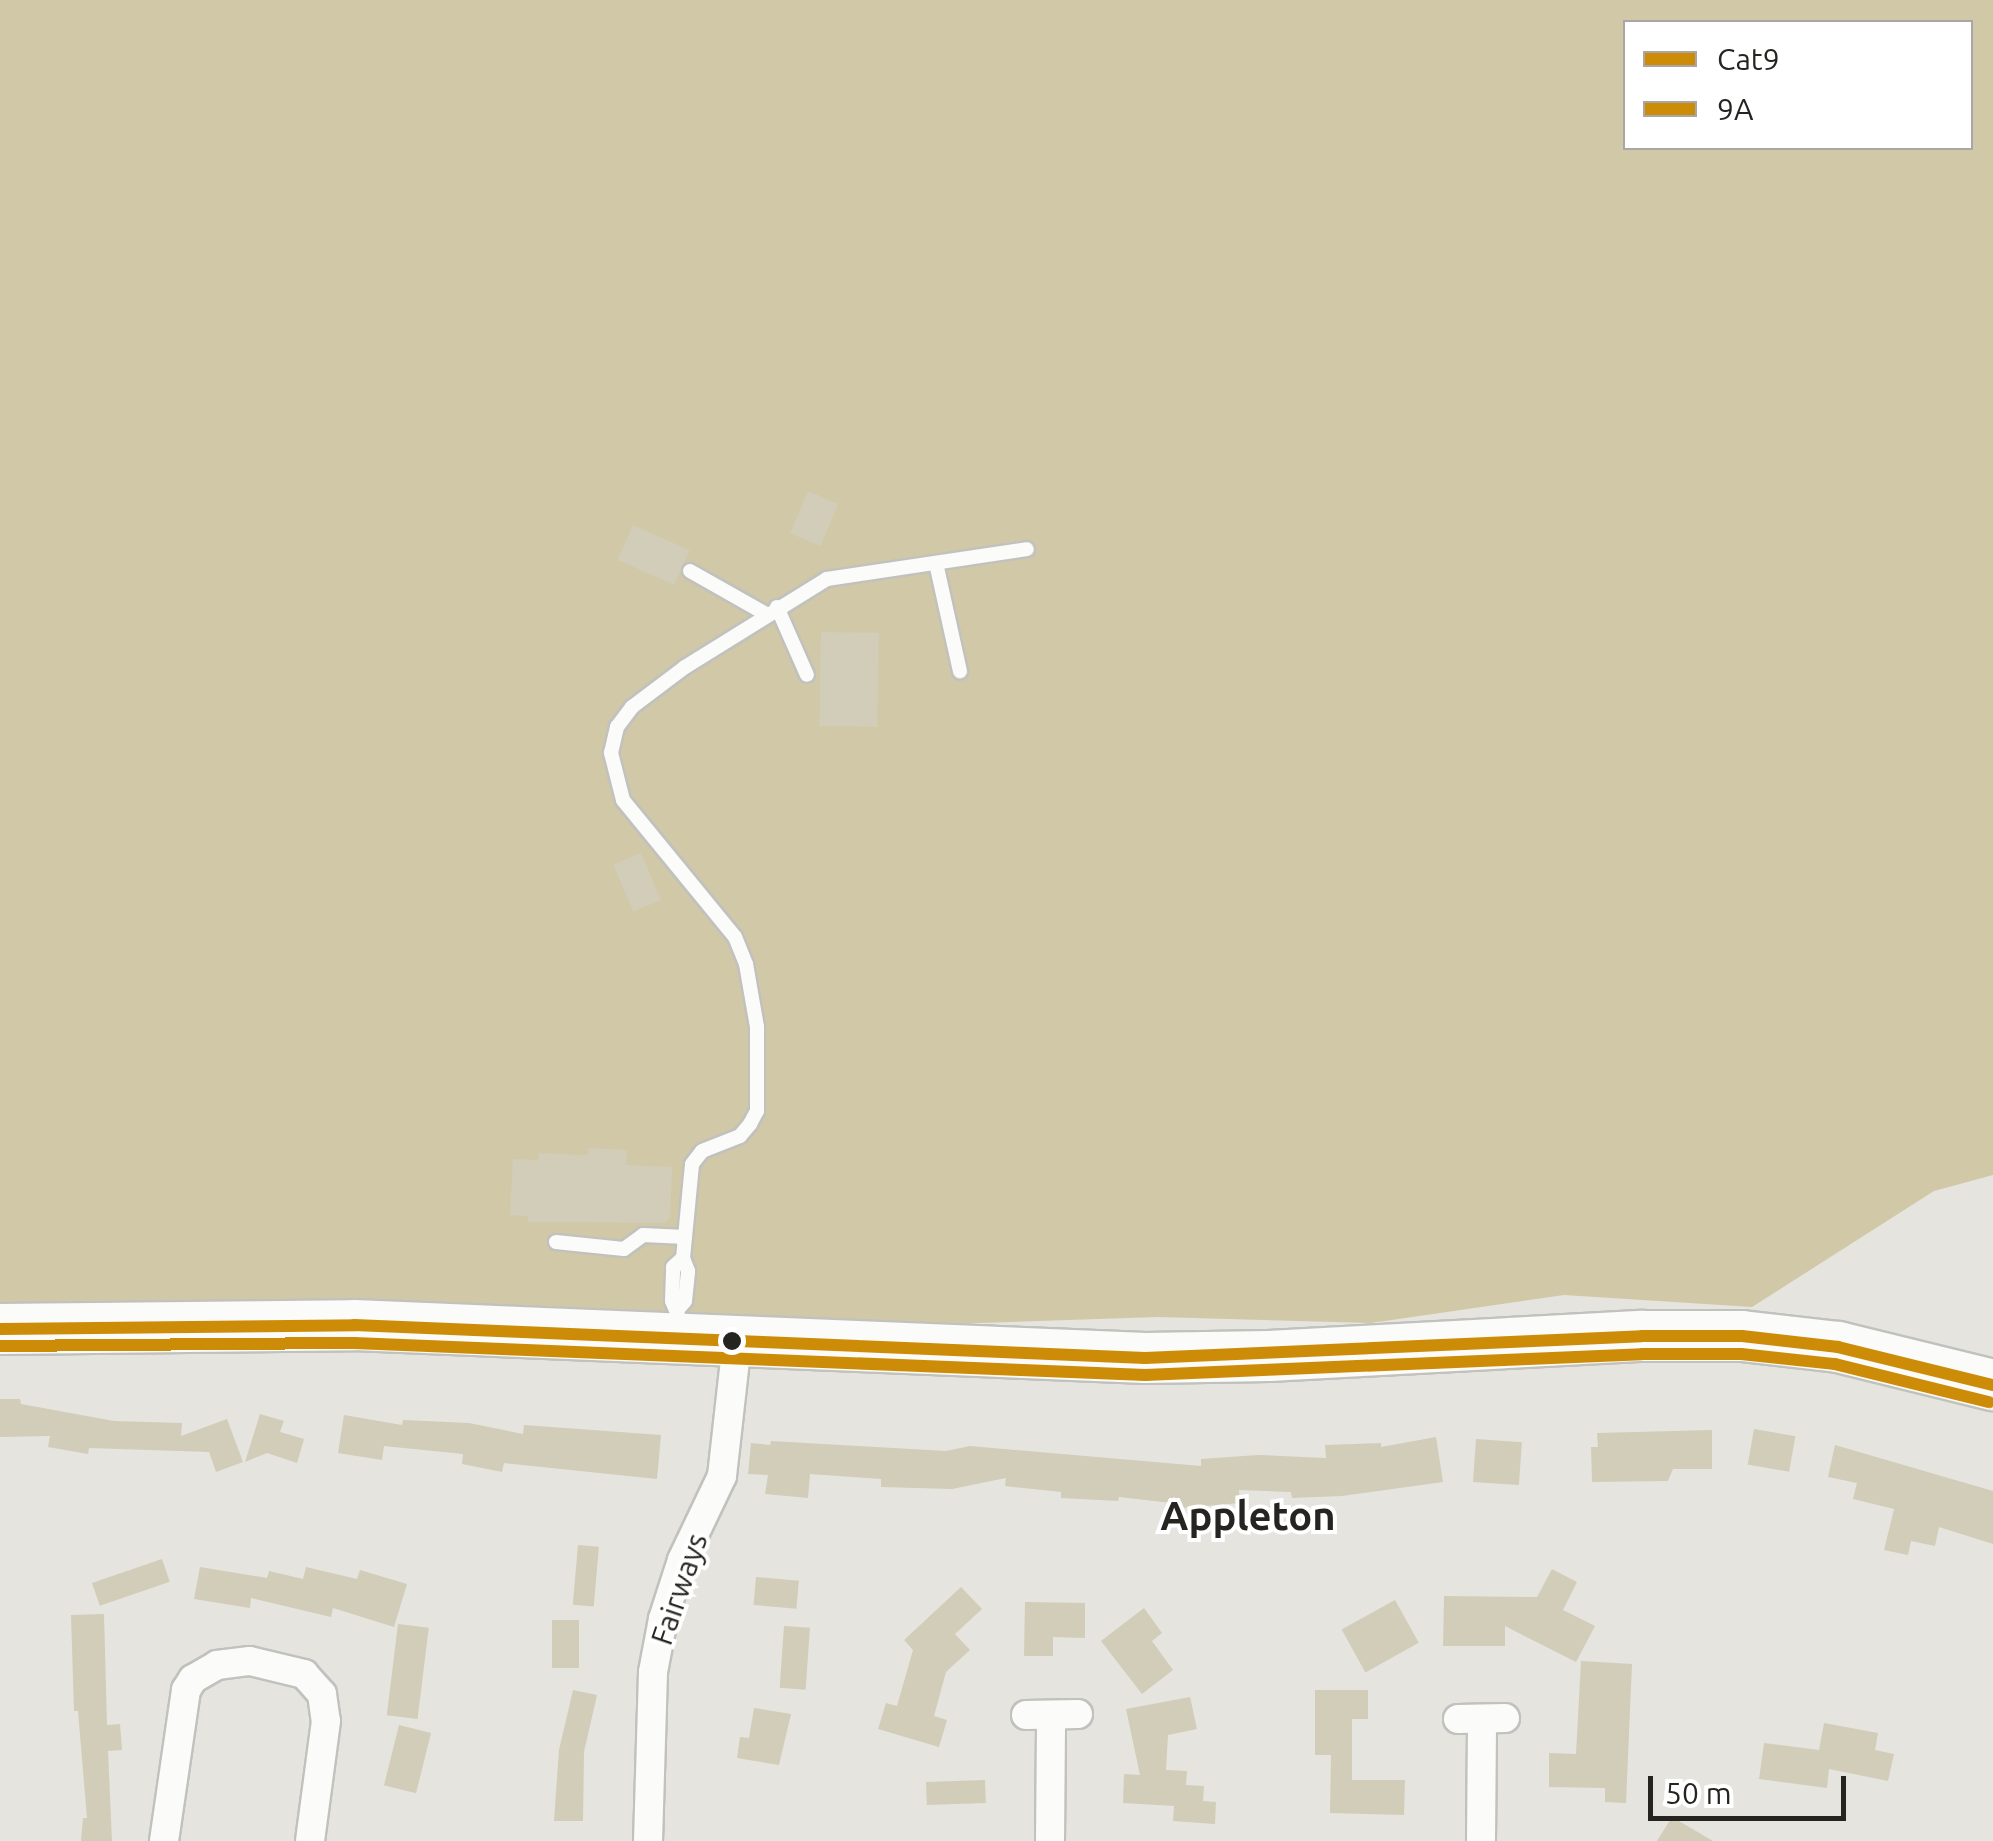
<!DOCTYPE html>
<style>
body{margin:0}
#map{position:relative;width:1993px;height:1841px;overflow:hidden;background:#e5e4df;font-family:Ubuntu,sans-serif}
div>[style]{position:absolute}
.green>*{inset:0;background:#d1c8a7}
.building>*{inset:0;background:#d2cdb8;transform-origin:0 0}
.roads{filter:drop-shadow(2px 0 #c1c1bd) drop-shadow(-2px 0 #c1c1bd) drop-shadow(0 2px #c1c1bd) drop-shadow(0 -2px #c1c1bd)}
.lane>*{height:14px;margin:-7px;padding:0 7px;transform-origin:7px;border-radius:7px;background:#fbfbfa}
.street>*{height:28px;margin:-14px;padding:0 14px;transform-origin:14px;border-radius:14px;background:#fbfbfa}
.highway>*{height:50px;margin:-25px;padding:0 25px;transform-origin:25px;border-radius:25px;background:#fbfbfa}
.bus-1>*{height:12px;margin:-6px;padding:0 6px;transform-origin:6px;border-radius:6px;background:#cd8c07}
.bus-2>*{height:12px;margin:-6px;padding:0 6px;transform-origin:6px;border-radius:6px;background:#cd8c07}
.dots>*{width:28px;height:28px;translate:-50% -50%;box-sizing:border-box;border:5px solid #fff;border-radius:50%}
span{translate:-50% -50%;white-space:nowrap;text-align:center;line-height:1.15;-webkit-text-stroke:8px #fff;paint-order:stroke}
.street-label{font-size:30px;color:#252421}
.district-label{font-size:40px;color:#252421;font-weight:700}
.legend{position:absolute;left:1623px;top:20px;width:350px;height:130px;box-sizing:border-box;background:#fff;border:2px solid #a8a7a6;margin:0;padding:12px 18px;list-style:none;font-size:30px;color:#252421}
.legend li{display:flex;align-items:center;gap:20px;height:50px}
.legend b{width:50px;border:2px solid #a8a7a6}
.scale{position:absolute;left:1648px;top:1776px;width:198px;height:45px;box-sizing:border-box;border:5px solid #252421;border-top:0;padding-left:12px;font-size:30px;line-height:35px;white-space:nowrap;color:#252421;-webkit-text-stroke:8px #fff;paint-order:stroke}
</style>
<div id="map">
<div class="green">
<div style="clip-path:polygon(evenodd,0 0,1993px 0,1993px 1175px,1934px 1191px,1752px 1307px,1564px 1295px,1371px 1323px,1158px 1317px,919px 1325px,0 1330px,0 0,1626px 22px,1970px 22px,1970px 148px,1626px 148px,1626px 22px)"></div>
</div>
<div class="building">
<div style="left:808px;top:491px;width:33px;height:46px;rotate:23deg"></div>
<div style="left:633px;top:525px;width:62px;height:38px;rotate:24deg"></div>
<div style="left:821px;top:632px;width:58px;height:94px;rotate:1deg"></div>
<div style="left:641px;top:853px;width:51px;height:30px;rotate:67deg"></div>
<div style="clip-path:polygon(588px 1148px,627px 1150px,626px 1165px,672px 1167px,670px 1218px,665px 1223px,528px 1222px,528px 1216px,510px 1215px,513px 1159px,538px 1160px,539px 1153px,587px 1155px)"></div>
<div style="clip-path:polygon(0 1399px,20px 1399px,21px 1404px,114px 1421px,182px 1423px,181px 1436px,227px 1419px,243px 1462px,216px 1472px,209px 1452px,89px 1448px,88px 1454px,48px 1447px,50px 1436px,0 1437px)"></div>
<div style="clip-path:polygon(260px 1414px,284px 1421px,280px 1432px,304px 1439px,297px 1463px,267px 1453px,245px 1462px)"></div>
<div style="clip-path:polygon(344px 1415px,402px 1425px,403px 1420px,469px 1423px,523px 1434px,524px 1425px,661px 1435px,657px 1479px,504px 1463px,502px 1472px,462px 1464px,463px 1454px,384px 1446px,382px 1460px,338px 1453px)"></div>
<div style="left:1754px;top:1429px;width:42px;height:36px;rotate:10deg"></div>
<div style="clip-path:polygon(1712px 1430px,1712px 1469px,1673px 1469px,1668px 1481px,1592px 1482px,1591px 1447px,1598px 1447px,1597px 1433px)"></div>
<div style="clip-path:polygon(1436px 1437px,1443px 1482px,1342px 1496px,1292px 1498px,1291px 1492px,1239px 1490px,1240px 1503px,1171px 1509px,1172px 1503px,1119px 1497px,1118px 1501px,1061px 1498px,1061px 1492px,1005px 1486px,1006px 1478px,952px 1489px,881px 1487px,881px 1479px,810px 1474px,808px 1498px,765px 1494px,768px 1475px,748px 1474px,751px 1443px,770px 1445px,771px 1441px,946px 1451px,970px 1446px,1201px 1466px,1201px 1459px,1258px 1455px,1326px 1458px,1325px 1445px,1381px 1443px,1381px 1447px)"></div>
<div style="left:1476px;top:1439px;width:46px;height:43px;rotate:4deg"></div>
<div style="clip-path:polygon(1835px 1445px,1993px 1491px,1993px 1544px,1939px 1527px,1935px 1546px,1911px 1541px,1908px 1555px,1884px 1550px,1894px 1509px,1853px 1499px,1857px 1483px,1828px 1477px)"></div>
<div style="left:578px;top:1545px;width:21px;height:60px;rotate:5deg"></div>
<div style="left:162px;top:1559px;width:24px;height:74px;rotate:71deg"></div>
<div style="clip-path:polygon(200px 1567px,267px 1578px,269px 1571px,303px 1579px,306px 1567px,357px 1579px,360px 1570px,407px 1584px,394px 1627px,333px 1608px,331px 1617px,251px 1598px,250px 1608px,194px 1599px)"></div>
<div style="clip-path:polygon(1552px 1569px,1577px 1582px,1563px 1610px,1595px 1626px,1576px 1662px,1505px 1626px,1505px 1646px,1443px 1646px,1444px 1596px,1537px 1597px)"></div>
<div style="left:756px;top:1577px;width:43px;height:28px;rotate:5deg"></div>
<div style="clip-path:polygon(961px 1587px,982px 1609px,955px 1634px,970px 1650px,946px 1672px,934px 1716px,947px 1720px,939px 1747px,878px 1729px,886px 1703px,897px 1706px,913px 1650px,904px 1640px)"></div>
<div style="left:1395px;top:1600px;width:49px;height:61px;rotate:61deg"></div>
<div style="clip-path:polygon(1025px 1602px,1085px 1603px,1085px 1638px,1053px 1637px,1053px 1656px,1024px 1656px)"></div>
<div style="clip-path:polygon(1144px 1608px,1162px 1633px,1152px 1641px,1173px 1670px,1142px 1694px,1101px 1641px)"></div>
<div style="clip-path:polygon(104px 1614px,107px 1725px,120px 1724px,122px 1750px,108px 1751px,112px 1841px,81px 1841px,83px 1818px,87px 1818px,78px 1711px,74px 1711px,71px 1615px)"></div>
<div style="left:552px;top:1620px;width:27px;height:48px"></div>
<div style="left:398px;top:1624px;width:31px;height:92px;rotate:7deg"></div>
<div style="left:784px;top:1626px;width:26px;height:62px;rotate:4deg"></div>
<div style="clip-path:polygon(1581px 1661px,1632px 1664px,1626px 1803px,1605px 1802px,1605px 1788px,1549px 1787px,1549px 1753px,1576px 1754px)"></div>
<div style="clip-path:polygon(573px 1690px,597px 1695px,584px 1752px,583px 1821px,554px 1821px,559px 1750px)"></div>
<div style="clip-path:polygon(1315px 1690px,1368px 1690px,1368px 1719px,1352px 1719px,1352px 1780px,1405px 1780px,1404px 1815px,1330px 1813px,1331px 1755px,1315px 1755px)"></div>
<div style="clip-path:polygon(1190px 1697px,1197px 1729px,1168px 1735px,1166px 1770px,1187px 1771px,1186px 1785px,1204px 1786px,1203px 1801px,1216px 1802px,1215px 1824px,1173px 1821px,1174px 1806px,1123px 1803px,1124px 1774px,1140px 1775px,1126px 1709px)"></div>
<div style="clip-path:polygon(754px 1708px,791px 1714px,779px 1765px,737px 1758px,740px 1737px,749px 1738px)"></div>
<div style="clip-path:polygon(1824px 1723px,1878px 1733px,1875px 1750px,1894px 1754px,1888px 1781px,1829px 1769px,1827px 1788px,1759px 1779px,1764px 1743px,1819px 1750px)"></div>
<div style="left:399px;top:1725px;width:33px;height:62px;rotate:14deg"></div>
<div style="left:985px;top:1780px;width:23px;height:59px;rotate:88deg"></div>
<div style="clip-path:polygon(1672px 1817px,1713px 1841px,1657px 1841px)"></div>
</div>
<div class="roads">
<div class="lane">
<div style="left:936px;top:563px;width:111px;rotate:77.5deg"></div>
<div style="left:690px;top:571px;width:87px;rotate:29.5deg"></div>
<div style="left:777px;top:607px;width:74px;rotate:66.2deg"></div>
<div style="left:556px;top:1242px;width:68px;rotate:5.9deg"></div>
<div style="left:624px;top:1249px;width:24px;rotate:-36deg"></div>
<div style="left:643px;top:1235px;width:42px;rotate:2.7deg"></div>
<div style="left:679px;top:1308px;width:9px;rotate:-49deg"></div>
<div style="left:685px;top:1301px;width:30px;rotate:-84deg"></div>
<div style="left:688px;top:1271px;width:14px;rotate:-111deg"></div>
<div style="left:683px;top:1258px;width:94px;rotate:-84.5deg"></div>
<div style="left:692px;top:1164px;width:16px;rotate:-52deg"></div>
<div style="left:702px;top:1151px;width:41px;rotate:-21.5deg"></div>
<div style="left:740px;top:1136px;width:16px;rotate:-50deg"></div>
<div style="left:750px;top:1124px;width:15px;rotate:-62deg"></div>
<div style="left:757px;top:1111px;width:84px;rotate:-90deg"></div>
<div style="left:757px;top:1027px;width:64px;rotate:-99.9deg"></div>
<div style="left:746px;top:964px;width:29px;rotate:-112deg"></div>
<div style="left:735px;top:937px;width:177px;rotate:-129.3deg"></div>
<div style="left:623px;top:800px;width:49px;rotate:-104.3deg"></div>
<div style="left:611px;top:753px;width:27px;rotate:-77deg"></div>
<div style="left:617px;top:727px;width:25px;rotate:-53deg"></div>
<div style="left:632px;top:707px;width:66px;rotate:-37deg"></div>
<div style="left:685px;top:667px;width:167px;rotate:-31.8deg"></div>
<div style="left:827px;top:579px;width:202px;rotate:-8.5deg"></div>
<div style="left:678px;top:1315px;width:15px;rotate:-113deg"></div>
<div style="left:672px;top:1301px;width:34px;rotate:-88deg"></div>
<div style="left:673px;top:1267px;width:13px;rotate:-42deg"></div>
</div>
<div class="street">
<div style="left:1026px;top:1715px;width:52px;rotate:-1.1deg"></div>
<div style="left:1458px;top:1719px;width:47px;rotate:-1.2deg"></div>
<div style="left:164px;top:1841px;width:153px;rotate:-81.7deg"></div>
<div style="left:186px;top:1690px;width:13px;rotate:-58deg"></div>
<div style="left:193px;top:1679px;width:28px;rotate:-30deg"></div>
<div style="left:217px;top:1665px;width:33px;rotate:-7deg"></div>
<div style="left:250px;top:1661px;width:56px;rotate:13.5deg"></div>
<div style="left:304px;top:1674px;width:27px;rotate:48deg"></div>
<div style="left:322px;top:1694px;width:27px;rotate:82deg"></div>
<div style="left:326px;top:1721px;width:121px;rotate:97.6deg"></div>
<div style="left:648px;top:1841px;width:169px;rotate:-88.3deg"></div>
<div style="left:653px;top:1672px;width:54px;rotate:-79.3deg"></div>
<div style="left:663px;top:1619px;width:62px;rotate:-72.1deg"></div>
<div style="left:682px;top:1560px;width:93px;rotate:-64.5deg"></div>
<div style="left:722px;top:1476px;width:135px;rotate:-83.6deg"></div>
<div style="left:1050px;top:1841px;width:126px;rotate:-89.5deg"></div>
<div style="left:1481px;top:1841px;width:122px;rotate:-89.5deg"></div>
</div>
<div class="highway">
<div style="left:0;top:1329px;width:354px;rotate:-0.6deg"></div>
<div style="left:354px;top:1325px;width:792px;rotate:2.39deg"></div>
<div style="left:1145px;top:1358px;width:124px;rotate:-0.9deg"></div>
<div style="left:1269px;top:1356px;width:374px;rotate:-3.1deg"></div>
<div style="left:1642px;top:1336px;width:100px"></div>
<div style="left:1742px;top:1336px;width:97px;rotate:6.5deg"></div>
<div style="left:1838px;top:1347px;width:160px;rotate:13.8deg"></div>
</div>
</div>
<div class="bus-1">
<div style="left:0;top:1329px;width:354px;rotate:-0.6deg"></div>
<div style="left:354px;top:1325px;width:792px;rotate:2.39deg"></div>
<div style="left:1145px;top:1358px;width:497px;rotate:-2.5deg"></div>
<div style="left:1642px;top:1336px;width:100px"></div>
<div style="left:1742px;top:1336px;width:97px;rotate:6.5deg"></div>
<div style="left:1838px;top:1347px;width:160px;rotate:13.8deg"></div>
</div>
<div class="bus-2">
<div style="left:0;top:1346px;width:354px;rotate:-0.5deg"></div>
<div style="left:354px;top:1343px;width:792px;rotate:2.32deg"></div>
<div style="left:1145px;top:1375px;width:497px;rotate:-2.4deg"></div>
<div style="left:1642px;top:1354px;width:99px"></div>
<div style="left:1741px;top:1354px;width:95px;rotate:6.1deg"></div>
<div style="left:1835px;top:1364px;width:159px;rotate:13.9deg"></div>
</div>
<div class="dots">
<div style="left:732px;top:1341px;background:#252421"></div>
</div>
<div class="street-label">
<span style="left:679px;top:1589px;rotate:-71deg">Fairways</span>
</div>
<div class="district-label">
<span style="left:1248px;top:1516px">Appleton</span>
</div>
<ul class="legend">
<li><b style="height:12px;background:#cd8c07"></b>Cat9</li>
<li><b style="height:12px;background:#cd8c07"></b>9A</li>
</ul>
<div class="scale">50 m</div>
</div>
